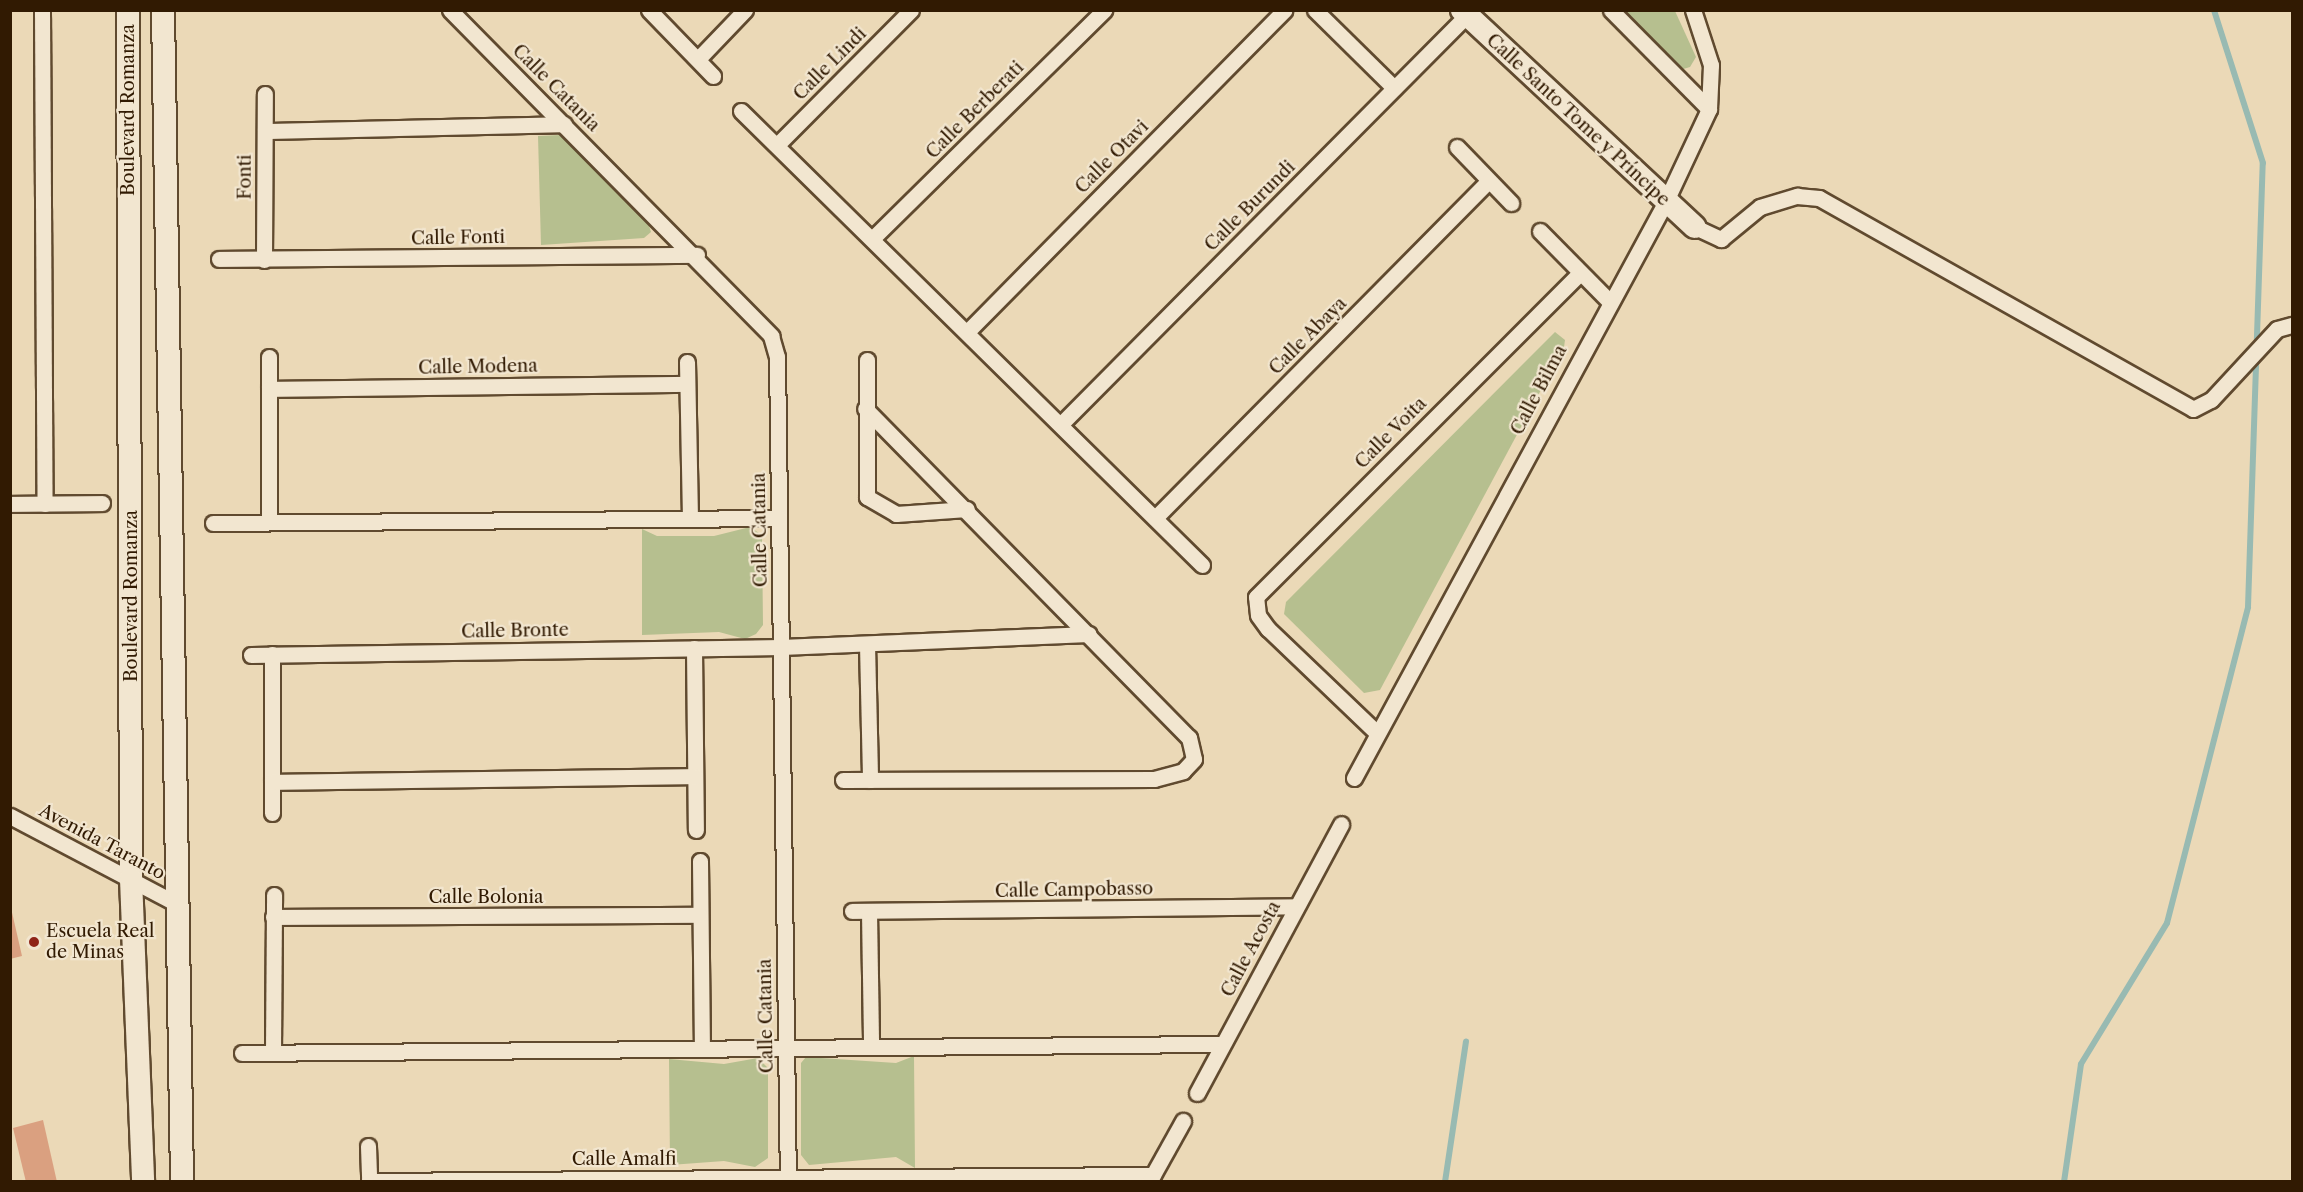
<!DOCTYPE html>
<meta charset="utf-8">
<style>
body{margin:0}
#map{position:relative;width:2303px;height:1192px;overflow:hidden;background:#ebd9b7;font-family:"Libre Caslon Text",serif}
div>[style]{position:absolute}
.green>*{inset:0;background:#b6bf8f}
.stream>*{height:6px;margin:-3px;padding:0 3px;transform-origin:3px;border-radius:3px;background:#98bab2}
.building>*{inset:0;background:#daa080}
.roads{filter:drop-shadow(2px 0 #604a2f) drop-shadow(-2px 0 #604a2f) drop-shadow(0 2px #604a2f) drop-shadow(0 -2px #604a2f)}
.street>*{height:15px;margin:-7.5px;padding:0 7.5px;transform-origin:7.5px;border-radius:7.5px;background:#f2e6d0}
.secondary>*{height:22px;margin:-11px;padding:0 11px;transform-origin:11px;border-radius:11px;background:#f2e6d0}
.dots>*{width:16px;height:16px;translate:-50% -50%;box-sizing:border-box;border:3px solid #f2e6d0;border-radius:50%}
span{translate:-50% -50%;white-space:nowrap;text-align:center;line-height:1.15;-webkit-text-stroke:4.5px #f2e6d0;paint-order:stroke}
.street-label{font-size:18px;color:#311a02}
.poi-label{font-size:18px;color:#311a02}
.left{translate:0 -50%;text-align:left}
.frame{position:absolute;inset:0;border:12px solid #311a02;pointer-events:none}
</style>
<div id="map">
<div class="green">
<div style="clip-path:polygon(1619px 11px,1675px 11px,1696px 57px,1690px 67px,1680px 70px)"></div>
<div style="clip-path:polygon(560px 135px,647px 219px,651px 232px,644px 238px,541px 245px,538px 136px)"></div>
<div style="clip-path:polygon(1555px 332px,1565px 340px,1564px 347px,1380px 690px,1364px 693px,1284px 614px,1286px 602px)"></div>
<div style="clip-path:polygon(750px 527px,762px 535px,763px 625px,756px 634px,745px 639px,719px 632px,642px 635px,642px 529px,657px 536px,714px 536px)"></div>
<div style="clip-path:polygon(914px 1056px,915px 1168px,896px 1157px,809px 1165px,801px 1155px,801px 1063px,806px 1057px,896px 1063px)"></div>
<div style="clip-path:polygon(758px 1058px,768px 1068px,768px 1158px,755px 1167px,724px 1161px,670px 1165px,669px 1059px,724px 1064px)"></div>
</div>
<div class="stream">
<div style="left:1445px;top:1182px;width:142px;rotate:-81.5deg"></div>
<div style="left:2064px;top:1182px;width:119px;rotate:-81.8deg"></div>
<div style="left:2081px;top:1064px;width:165px;rotate:-58.6deg"></div>
<div style="left:2167px;top:923px;width:326px;rotate:-75.6deg"></div>
<div style="left:2248px;top:607px;width:444px;rotate:-88.1deg"></div>
<div style="left:2263px;top:163px;width:161px;rotate:-107.8deg"></div>
</div>
<div class="building">
<div style="clip-path:polygon(11px 908px,22px 956px,10px 959px,10px 909px)"></div>
<div style="clip-path:polygon(43px 1120px,57px 1182px,26px 1182px,13px 1128px)"></div>
</div>
<div class="roads">
<div class="street">
<div style="left:42px;top:10px;width:494px;rotate:89.7deg"></div>
<div style="left:450px;top:10px;width:458px;rotate:45.4deg"></div>
<div style="left:771px;top:336px;width:22px;rotate:74deg"></div>
<div style="left:777px;top:357px;width:825px;rotate:89.24deg"></div>
<div style="left:649px;top:10px;width:92px;rotate:45.9deg"></div>
<div style="left:1315px;top:10px;width:111px;rotate:44.6deg"></div>
<div style="left:1611px;top:10px;width:139px;rotate:45.3deg"></div>
<div style="left:698px;top:59px;width:68px;rotate:-46.2deg"></div>
<div style="left:741px;top:111px;width:647px;rotate:44.56deg"></div>
<div style="left:265px;top:131px;width:299px;rotate:-1.3deg"></div>
<div style="left:777px;top:145px;width:190px;rotate:-45.2deg"></div>
<div style="left:1457px;top:147px;width:78px;rotate:46deg"></div>
<div style="left:1695px;top:227px;width:29px;rotate:25deg"></div>
<div style="left:1721px;top:239px;width:50px;rotate:-39.4deg"></div>
<div style="left:1760px;top:207px;width:39px;rotate:-17deg"></div>
<div style="left:1797px;top:196px;width:22px;rotate:5deg"></div>
<div style="left:1819px;top:198px;width:429px;rotate:29.4deg"></div>
<div style="left:2193px;top:409px;width:20px;rotate:-27deg"></div>
<div style="left:2211px;top:400px;width:97px;rotate:-47.1deg"></div>
<div style="left:2277px;top:329px;width:16px;rotate:-15deg"></div>
<div style="left:1540px;top:231px;width:98px;rotate:45.4deg"></div>
<div style="left:873px;top:238px;width:325px;rotate:-44.6deg"></div>
<div style="left:219px;top:259px;width:478px;rotate:-0.5deg"></div>
<div style="left:264px;top:260px;width:166px;rotate:-89.7deg"></div>
<div style="left:967px;top:332px;width:452px;rotate:-45.4deg"></div>
<div style="left:269px;top:357px;width:164px;rotate:90deg"></div>
<div style="left:867px;top:360px;width:137px;rotate:90deg"></div>
<div style="left:867px;top:497px;width:34px;rotate:30deg"></div>
<div style="left:896px;top:514px;width:71px;rotate:-4deg"></div>
<div style="left:687px;top:362px;width:156px;rotate:88.9deg"></div>
<div style="left:269px;top:389px;width:418px;rotate:-0.7deg"></div>
<div style="left:1061px;top:424px;width:576px;rotate:-45.21deg"></div>
<div style="left:10px;top:504px;width:92px;rotate:-0.6deg"></div>
<div style="left:1155px;top:518px;width:474px;rotate:-45.3deg"></div>
<div style="left:213px;top:523px;width:566px;rotate:-0.51deg"></div>
<div style="left:867px;top:644px;width:136px;rotate:88.7deg"></div>
<div style="left:694px;top:648px;width:182px;rotate:89.4deg"></div>
<div style="left:272px;top:654px;width:159px;rotate:90deg"></div>
<div style="left:251px;top:655px;width:530px;rotate:-0.86deg"></div>
<div style="left:781px;top:647px;width:308px;rotate:-2.4deg"></div>
<div style="left:1377px;top:733px;width:151px;rotate:-136.3deg"></div>
<div style="left:1268px;top:629px;width:17px;rotate:-126deg"></div>
<div style="left:1258px;top:615px;width:18px;rotate:-96deg"></div>
<div style="left:1256px;top:597px;width:458px;rotate:-45deg"></div>
<div style="left:1354px;top:778px;width:654px;rotate:-61.59deg"></div>
<div style="left:1665px;top:203px;width:104px;rotate:-64.9deg"></div>
<div style="left:1709px;top:109px;width:44px;rotate:-87.4deg"></div>
<div style="left:1711px;top:65px;width:58px;rotate:-108.1deg"></div>
<div style="left:843px;top:780px;width:311px;rotate:-0.2deg"></div>
<div style="left:1154px;top:779px;width:30px;rotate:-15deg"></div>
<div style="left:1183px;top:771px;width:16px;rotate:-47deg"></div>
<div style="left:1194px;top:759px;width:22px;rotate:-103deg"></div>
<div style="left:1189px;top:738px;width:462px;rotate:-134.5deg"></div>
<div style="left:272px;top:782px;width:423px;rotate:-0.8deg"></div>
<div style="left:10px;top:816px;width:187px;rotate:27.8deg"></div>
<div style="left:700px;top:861px;width:184px;rotate:89.4deg"></div>
<div style="left:852px;top:911px;width:443px;rotate:-0.6deg"></div>
<div style="left:869px;top:912px;width:132px;rotate:89.1deg"></div>
<div style="left:273px;top:917px;width:426px;rotate:-0.3deg"></div>
<div style="left:273px;top:1051px;width:156px;rotate:-89.6deg"></div>
<div style="left:242px;top:1053px;width:979px;rotate:-0.53deg"></div>
<div style="left:1197px;top:1093px;width:305px;rotate:-61.8deg"></div>
<div style="left:368px;top:1146px;width:36px;rotate:88deg"></div>
<div style="left:369px;top:1181px;width:784px;rotate:-0.44deg"></div>
<div style="left:1149px;top:1182px;width:70px;rotate:-60.9deg"></div>
</div>
<div class="secondary">
<div style="left:128px;top:10px;width:869px;rotate:89.8deg"></div>
<div style="left:131px;top:879px;width:303px;rotate:87.7deg"></div>
<div style="left:163px;top:10px;width:1172px;rotate:89.07deg"></div>
<div style="left:1462px;top:10px;width:318px;rotate:43deg"></div>
</div>
</div>
<div class="dots">
<div style="left:34px;top:942px;background:#8f2418"></div>
</div>
<div class="street-label">
<span style="left:830px;top:64px;rotate:-45deg">Calle Lindi</span>
<span style="left:556px;top:88px;rotate:45deg">Calle Catania</span>
<span style="left:128px;top:110px;rotate:-90deg">Boulevard Romanza</span>
<span style="left:975px;top:110px;rotate:-45deg">Calle Berberati</span>
<span style="left:1578px;top:120px;rotate:43deg">Calle Santo Tome y Príncipe</span>
<span style="left:1112px;top:157px;rotate:-45deg">Calle Otavi</span>
<span style="left:245px;top:177px;rotate:-90deg">Fonti</span>
<span style="left:1250px;top:206px;rotate:-45deg">Calle Burundi</span>
<span style="left:458px;top:238px;rotate:-1deg">Calle Fonti</span>
<span style="left:1308px;top:336px;rotate:-45deg">Calle Abaya</span>
<span style="left:478px;top:367px;rotate:-1deg">Calle Modena</span>
<span style="left:1539px;top:390px;rotate:-62deg">Calle Bilma</span>
<span style="left:1391px;top:433px;rotate:-45deg">Calle Voita</span>
<span style="left:760px;top:530px;rotate:-91deg">Calle Catania</span>
<span style="left:131px;top:596px;rotate:-90deg">Boulevard Romanza</span>
<span style="left:515px;top:631px;rotate:-1deg">Calle Bronte</span>
<span style="left:102px;top:842px;rotate:28deg">Avenida Taranto</span>
<span style="left:1074px;top:890px;rotate:-1deg">Calle Campobasso</span>
<span style="left:486px;top:897px">Calle Bolonia</span>
<span style="left:1251px;top:949px;rotate:-62deg">Calle Acosta</span>
<span style="left:766px;top:1016px;rotate:-91deg">Calle Catania</span>
<span style="left:624px;top:1159px">Calle Amalfi</span>
</div>
<div class="poi-label">
<span class="left" style="left:46px;top:942px">Escuela Real<br>de Minas</span>
</div>
<div class="frame"></div>
</div>
